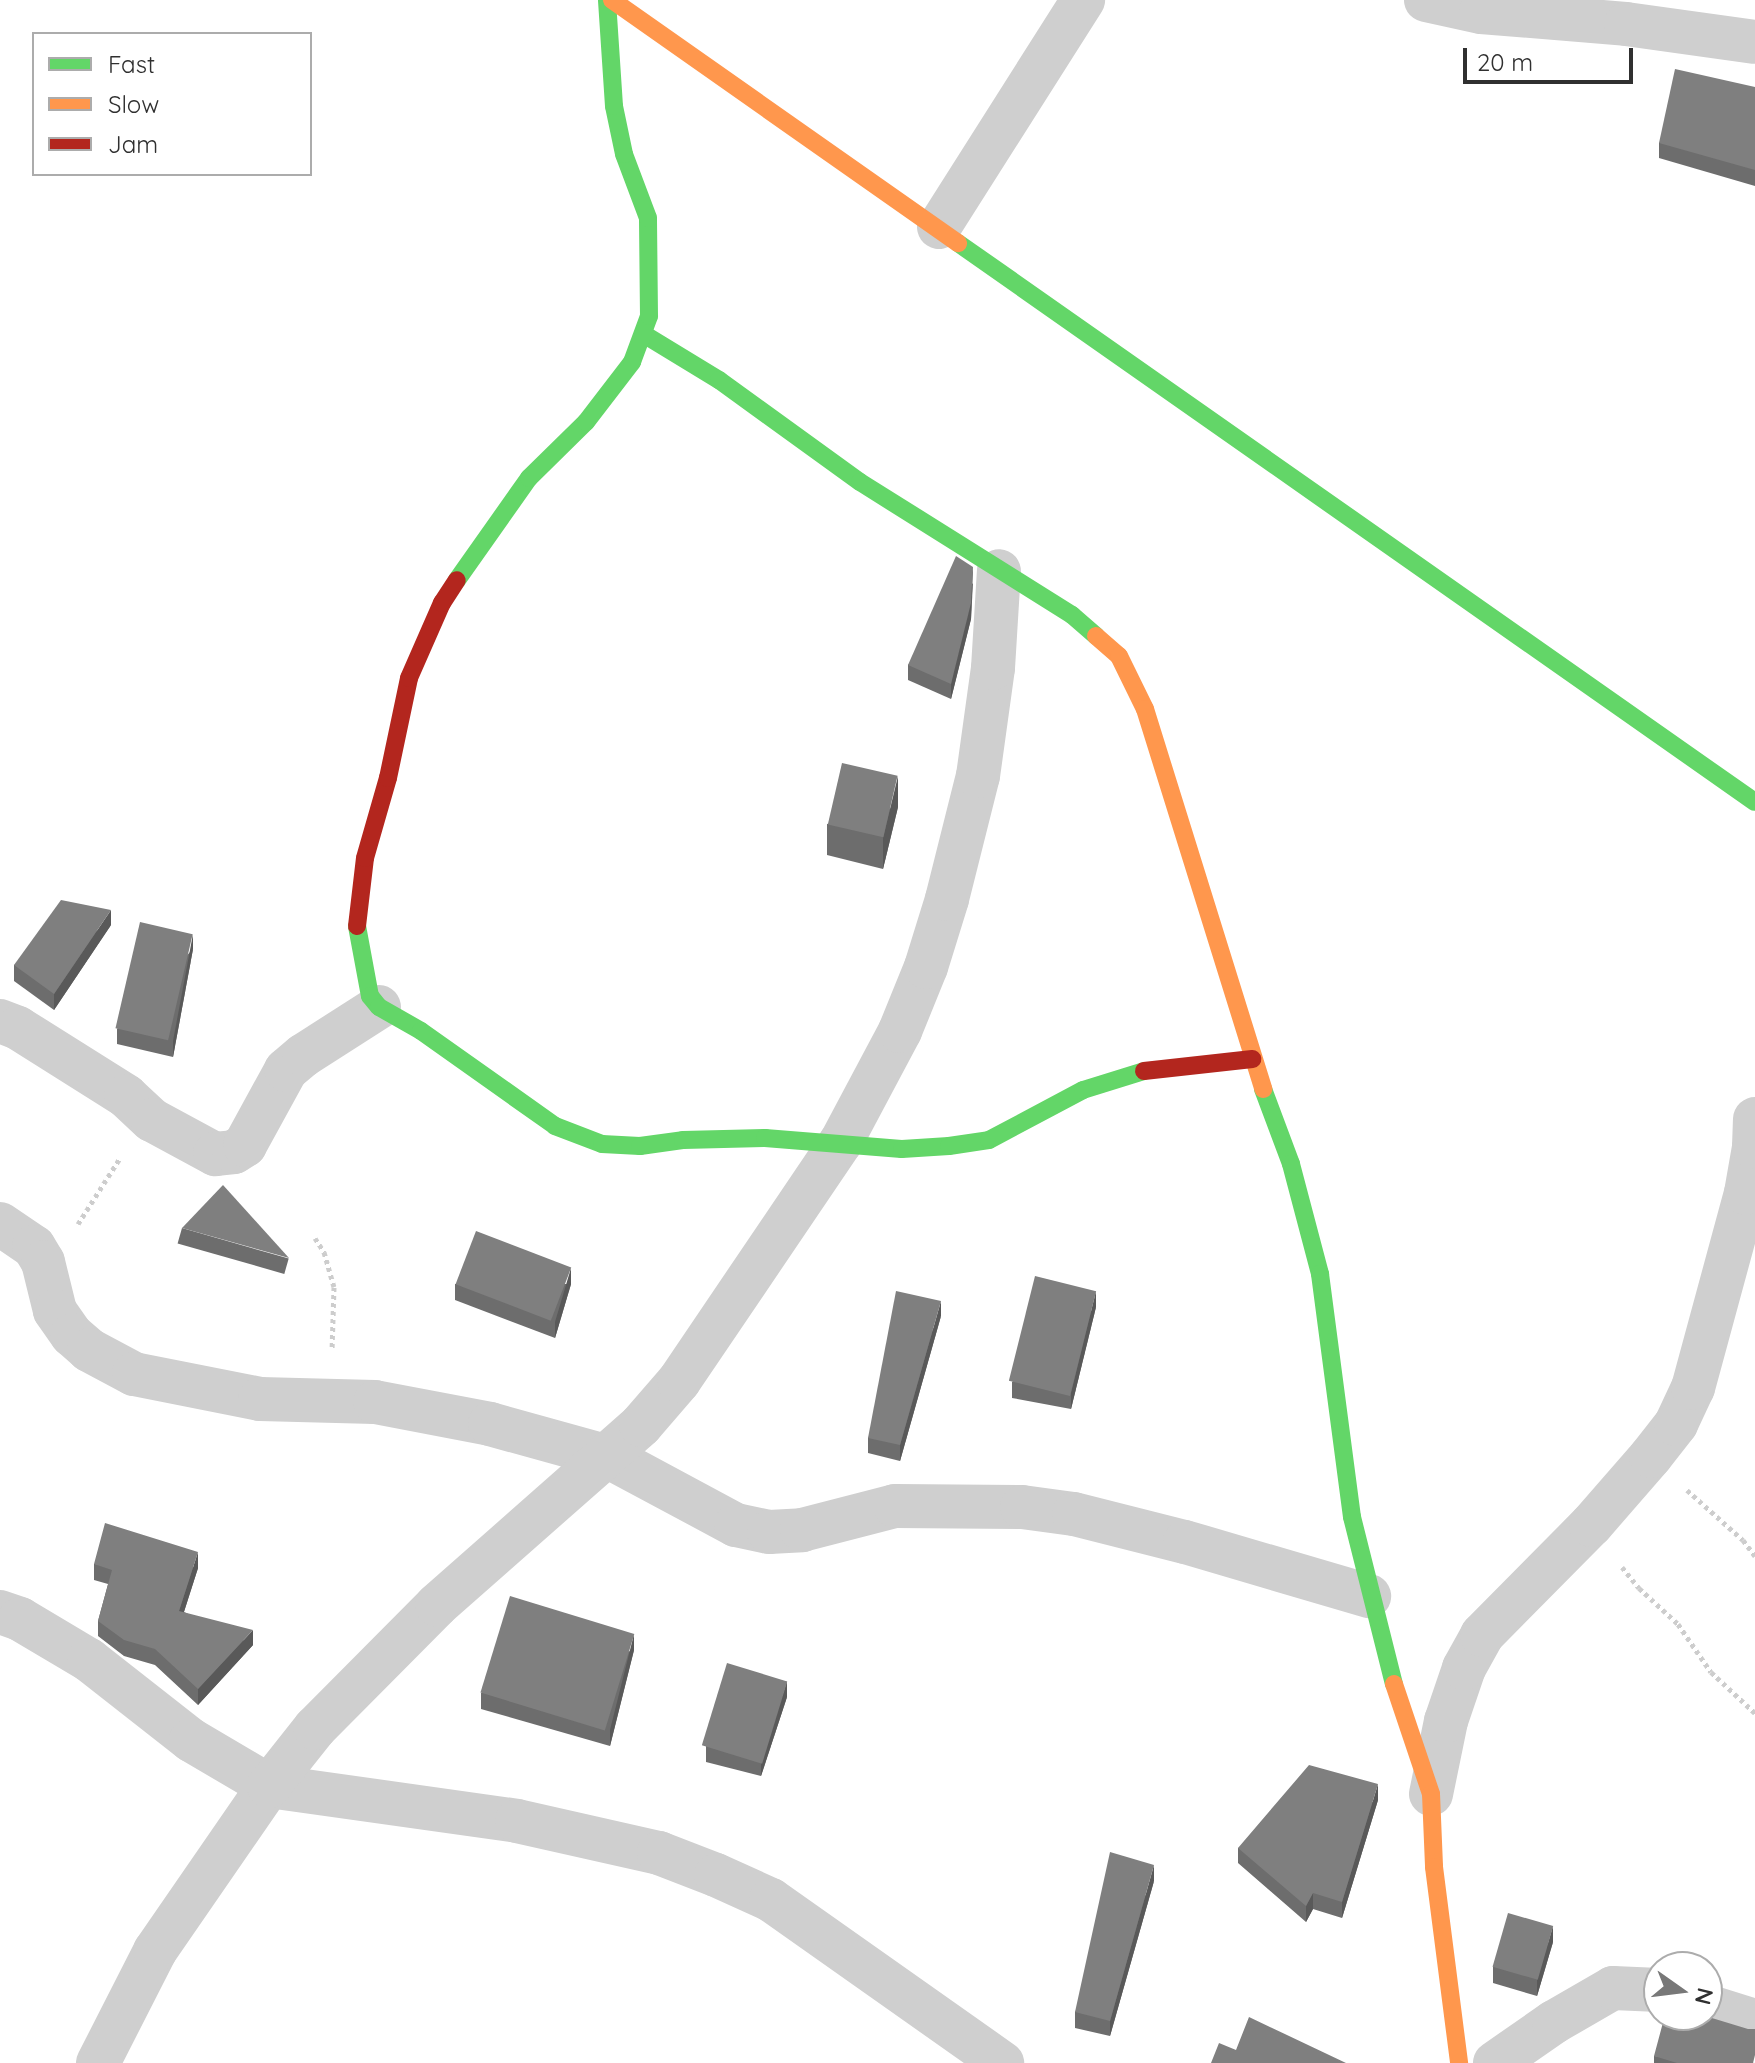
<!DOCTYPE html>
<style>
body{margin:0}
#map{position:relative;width:1755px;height:2063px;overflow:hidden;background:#fff;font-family:Quicksand,sans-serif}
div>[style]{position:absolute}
.path>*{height:5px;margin-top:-2.5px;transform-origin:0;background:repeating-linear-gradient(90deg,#cdcdcd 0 4px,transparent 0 8px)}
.street>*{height:44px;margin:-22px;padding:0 22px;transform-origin:22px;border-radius:22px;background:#cfcfcf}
.fast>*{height:18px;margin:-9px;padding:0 9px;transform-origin:9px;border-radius:9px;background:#63d668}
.slow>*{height:18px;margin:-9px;padding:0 9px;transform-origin:9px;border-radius:9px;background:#ff974d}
.jam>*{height:18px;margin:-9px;padding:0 9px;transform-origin:9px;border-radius:9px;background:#b3261e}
.wall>*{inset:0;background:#6d6d6d;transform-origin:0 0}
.shaded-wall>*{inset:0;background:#595959}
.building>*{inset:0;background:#7f7f7f;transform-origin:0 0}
span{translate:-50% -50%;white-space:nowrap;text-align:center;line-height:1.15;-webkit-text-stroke:8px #fff;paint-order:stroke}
.legend{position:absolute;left:32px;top:32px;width:280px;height:144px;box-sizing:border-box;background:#fff;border:2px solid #acacac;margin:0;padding:10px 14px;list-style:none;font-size:24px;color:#303030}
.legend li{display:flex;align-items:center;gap:16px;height:40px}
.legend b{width:40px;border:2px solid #acacac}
.north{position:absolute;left:1643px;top:1951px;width:80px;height:80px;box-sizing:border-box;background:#fff;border:2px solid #acacac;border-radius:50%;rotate:104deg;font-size:22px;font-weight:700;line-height:32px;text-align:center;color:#303030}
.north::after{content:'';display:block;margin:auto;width:28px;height:36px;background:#787878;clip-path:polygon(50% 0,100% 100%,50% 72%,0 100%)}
.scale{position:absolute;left:1463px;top:48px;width:170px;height:36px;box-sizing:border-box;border:4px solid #303030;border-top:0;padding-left:10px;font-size:24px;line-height:28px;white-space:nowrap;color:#303030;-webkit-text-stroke:6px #fff;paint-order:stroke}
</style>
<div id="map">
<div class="path">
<div style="left:78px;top:1224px;width:78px;rotate:-57.5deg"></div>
<div style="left:315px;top:1238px;width:17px;rotate:57deg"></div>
<div style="left:324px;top:1252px;width:36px;rotate:74deg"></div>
<div style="left:334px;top:1287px;width:63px;rotate:91.8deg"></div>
<div style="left:1687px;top:1490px;width:75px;rotate:41.8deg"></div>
<div style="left:1743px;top:1540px;width:20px;rotate:53deg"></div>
<div style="left:1622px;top:1567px;width:27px;rotate:51deg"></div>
<div style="left:1639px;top:1588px;width:53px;rotate:42.7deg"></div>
<div style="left:1678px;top:1624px;width:58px;rotate:55.5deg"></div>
<div style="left:1711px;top:1672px;width:60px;rotate:43deg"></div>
</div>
<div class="street">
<div style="left:1426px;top:0;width:56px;rotate:12.3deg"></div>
<div style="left:1481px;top:12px;width:145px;rotate:4.7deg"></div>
<div style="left:1626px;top:24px;width:130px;rotate:7.9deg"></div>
<div style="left:939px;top:227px;width:269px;rotate:-57.6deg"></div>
<div style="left:0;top:1021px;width:19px;rotate:21deg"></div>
<div style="left:18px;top:1028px;width:128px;rotate:32.2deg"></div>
<div style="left:126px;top:1096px;width:35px;rotate:43deg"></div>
<div style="left:152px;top:1120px;width:72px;rotate:28.4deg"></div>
<div style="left:215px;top:1154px;width:19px;rotate:-6deg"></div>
<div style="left:234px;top:1152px;width:13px;rotate:-32deg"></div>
<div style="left:245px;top:1145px;width:85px;rotate:-61.3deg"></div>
<div style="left:286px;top:1070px;width:23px;rotate:-40deg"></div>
<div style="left:304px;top:1055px;width:89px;rotate:-32.6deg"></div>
<div style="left:0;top:1224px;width:41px;rotate:34.1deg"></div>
<div style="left:34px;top:1247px;width:17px;rotate:59deg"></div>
<div style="left:43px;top:1262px;width:50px;rotate:76.2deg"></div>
<div style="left:55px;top:1311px;width:29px;rotate:55deg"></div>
<div style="left:72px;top:1335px;width:23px;rotate:41deg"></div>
<div style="left:89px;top:1350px;width:51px;rotate:28.1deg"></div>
<div style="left:134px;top:1374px;width:128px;rotate:11.2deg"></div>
<div style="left:260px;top:1399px;width:115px;rotate:1.5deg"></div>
<div style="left:375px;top:1402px;width:117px;rotate:10.8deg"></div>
<div style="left:490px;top:1424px;width:123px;rotate:15.5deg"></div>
<div style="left:609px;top:1457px;width:144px;rotate:28.2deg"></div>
<div style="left:736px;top:1525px;width:34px;rotate:12deg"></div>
<div style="left:769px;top:1532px;width:33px;rotate:-3deg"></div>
<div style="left:802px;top:1530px;width:96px;rotate:-14.5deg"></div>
<div style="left:895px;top:1506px;width:127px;rotate:0.5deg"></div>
<div style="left:1022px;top:1507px;width:52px;rotate:7.7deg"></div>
<div style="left:1074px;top:1514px;width:114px;rotate:14.2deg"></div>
<div style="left:1185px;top:1542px;width:192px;rotate:16.4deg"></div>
<div style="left:0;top:1612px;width:21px;rotate:19deg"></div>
<div style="left:20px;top:1619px;width:80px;rotate:30.7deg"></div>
<div style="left:89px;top:1660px;width:130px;rotate:38.1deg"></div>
<div style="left:191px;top:1740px;width:91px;rotate:30.5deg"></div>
<div style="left:269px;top:1786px;width:250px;rotate:8deg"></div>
<div style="left:517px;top:1821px;width:146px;rotate:12.7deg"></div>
<div style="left:659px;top:1853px;width:61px;rotate:21.1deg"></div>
<div style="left:716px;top:1875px;width:60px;rotate:24.4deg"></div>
<div style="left:771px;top:1900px;width:283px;rotate:35.2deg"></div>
<div style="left:1431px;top:1794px;width:75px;rotate:-78.4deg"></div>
<div style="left:1446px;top:1721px;width:56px;rotate:-71.2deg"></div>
<div style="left:1464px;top:1668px;width:38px;rotate:-61deg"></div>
<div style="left:1482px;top:1635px;width:155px;rotate:-45.3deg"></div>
<div style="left:1591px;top:1525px;width:91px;rotate:-49deg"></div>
<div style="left:1651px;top:1456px;width:41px;rotate:-52deg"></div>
<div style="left:1676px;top:1424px;width:40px;rotate:-65deg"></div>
<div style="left:1693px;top:1388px;width:202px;rotate:-74.8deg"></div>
<div style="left:1746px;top:1193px;width:47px;rotate:-80.1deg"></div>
<div style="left:1754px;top:1147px;width:28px;rotate:-88deg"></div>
<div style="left:1707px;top:2006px;width:50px;rotate:17.4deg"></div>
<div style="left:98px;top:2063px;width:126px;rotate:-63deg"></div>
<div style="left:155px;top:1951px;width:201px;rotate:-55.4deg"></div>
<div style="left:269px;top:1786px;width:74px;rotate:-51.6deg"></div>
<div style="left:315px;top:1728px;width:173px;rotate:-45.2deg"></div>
<div style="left:437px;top:1605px;width:272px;rotate:-41.4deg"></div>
<div style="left:641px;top:1425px;width:58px;rotate:-49.2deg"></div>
<div style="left:679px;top:1381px;width:289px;rotate:-55.9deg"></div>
<div style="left:841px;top:1142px;width:126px;rotate:-62deg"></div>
<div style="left:900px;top:1031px;width:69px;rotate:-67.9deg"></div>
<div style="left:926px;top:967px;width:71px;rotate:-72.8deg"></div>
<div style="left:947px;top:899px;width:127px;rotate:-75.9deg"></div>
<div style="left:978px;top:776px;width:109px;rotate:-82.1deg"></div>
<div style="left:993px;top:668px;width:97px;rotate:-86.5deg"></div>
<div style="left:1495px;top:2063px;width:72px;rotate:-34.8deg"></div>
<div style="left:1554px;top:2022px;width:68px;rotate:-30deg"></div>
<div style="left:1613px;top:1988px;width:46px;rotate:2.5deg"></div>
</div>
<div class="fast">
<div style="left:958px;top:243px;width:973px;rotate:35.05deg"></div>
<div style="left:645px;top:335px;width:87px;rotate:31.3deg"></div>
<div style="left:719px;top:380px;width:174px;rotate:35.9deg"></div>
<div style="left:860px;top:482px;width:250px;rotate:32.1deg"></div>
<div style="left:1072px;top:615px;width:32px;rotate:41deg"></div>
<div style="left:457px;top:580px;width:125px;rotate:-54.8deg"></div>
<div style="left:529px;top:478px;width:80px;rotate:-44.5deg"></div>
<div style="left:586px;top:422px;width:76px;rotate:-52.5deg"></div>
<div style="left:632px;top:362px;width:49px;rotate:-69.7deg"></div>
<div style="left:649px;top:316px;width:98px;rotate:-90.6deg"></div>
<div style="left:648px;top:218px;width:68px;rotate:-110.6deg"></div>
<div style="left:624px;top:154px;width:49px;rotate:-101.8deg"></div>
<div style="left:614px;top:106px;width:106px;rotate:-93.8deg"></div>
<div style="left:357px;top:926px;width:71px;rotate:79.5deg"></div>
<div style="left:370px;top:996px;width:14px;rotate:51deg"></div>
<div style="left:379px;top:1007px;width:48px;rotate:29.7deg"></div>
<div style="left:421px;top:1031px;width:164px;rotate:35.3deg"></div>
<div style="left:555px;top:1126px;width:50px;rotate:21deg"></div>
<div style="left:602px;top:1144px;width:38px;rotate:3deg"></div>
<div style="left:640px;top:1146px;width:43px;rotate:-7.9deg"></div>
<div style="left:683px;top:1140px;width:82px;rotate:-1.4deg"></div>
<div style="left:765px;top:1138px;width:137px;rotate:4.6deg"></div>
<div style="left:902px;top:1149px;width:47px;rotate:-3.7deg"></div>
<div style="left:949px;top:1146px;width:40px;rotate:-8.5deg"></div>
<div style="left:989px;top:1140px;width:106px;rotate:-28deg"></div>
<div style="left:1083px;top:1090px;width:64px;rotate:-17.3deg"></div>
<div style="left:1263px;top:1089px;width:80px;rotate:69.5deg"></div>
<div style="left:1291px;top:1164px;width:114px;rotate:75.2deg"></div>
<div style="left:1320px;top:1274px;width:245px;rotate:82.5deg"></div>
<div style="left:1352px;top:1517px;width:172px;rotate:75.9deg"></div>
</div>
<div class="slow">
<div style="left:612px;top:0;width:423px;rotate:35.1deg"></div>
<div style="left:1096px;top:636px;width:30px;rotate:41deg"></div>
<div style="left:1119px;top:656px;width:59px;rotate:63.9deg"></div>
<div style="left:1145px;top:709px;width:398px;rotate:72.7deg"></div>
<div style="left:1394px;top:1684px;width:116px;rotate:71.4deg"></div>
<div style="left:1431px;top:1794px;width:73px;rotate:87.6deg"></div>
<div style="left:1434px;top:1867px;width:198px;rotate:82.7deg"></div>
</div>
<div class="jam">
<div style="left:357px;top:926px;width:68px;rotate:-83.3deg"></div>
<div style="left:365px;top:858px;width:83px;rotate:-74deg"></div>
<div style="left:388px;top:778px;width:102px;rotate:-78.1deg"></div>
<div style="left:409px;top:678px;width:82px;rotate:-66.3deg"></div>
<div style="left:442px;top:603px;width:27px;rotate:-57deg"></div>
<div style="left:1144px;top:1071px;width:109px;rotate:-6.3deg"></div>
</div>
<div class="wall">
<div style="clip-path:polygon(1755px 87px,1755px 186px,1659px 158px,1659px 143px)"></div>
<div style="clip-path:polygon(973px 583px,971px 619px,951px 699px,908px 680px,908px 665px)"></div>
<div style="clip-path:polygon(898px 807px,883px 869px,827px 855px,827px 824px)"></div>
<div style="clip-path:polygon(111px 925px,54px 1010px,14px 981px,14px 965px)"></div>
<div style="clip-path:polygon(193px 949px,173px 1057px,117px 1044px,117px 1029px)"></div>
<div style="left:182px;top:1228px;width:111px;height:16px;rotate:16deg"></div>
<div style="clip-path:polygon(455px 1284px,571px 1284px,555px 1338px,455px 1300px)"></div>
<div style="clip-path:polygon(1096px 1307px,1071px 1409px,1012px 1398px,1012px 1382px)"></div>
<div style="clip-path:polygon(941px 1316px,900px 1461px,868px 1453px,868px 1438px)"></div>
<div style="clip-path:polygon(94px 1564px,198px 1568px,184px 1612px,253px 1645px,198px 1705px,155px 1665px,124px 1656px,98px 1636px,98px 1621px,108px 1584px,94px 1580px)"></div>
<div style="clip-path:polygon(634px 1650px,610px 1746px,481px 1709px,481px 1693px)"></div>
<div style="clip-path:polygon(787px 1697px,761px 1776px,706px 1762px,706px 1746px)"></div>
<div style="clip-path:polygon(1378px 1800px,1342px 1918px,1313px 1909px,1306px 1922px,1238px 1863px,1238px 1848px)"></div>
<div style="clip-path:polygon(1154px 1881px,1110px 2036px,1075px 2028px,1075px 2012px)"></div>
<div style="clip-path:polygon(1553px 1942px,1537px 1996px,1493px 1983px,1493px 1967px)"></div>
<div style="clip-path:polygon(1654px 2056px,1755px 2063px,1654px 2063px)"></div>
</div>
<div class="shaded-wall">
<div style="clip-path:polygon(973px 567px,971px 619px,951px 699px,951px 684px)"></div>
<div style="clip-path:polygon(898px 776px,898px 807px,883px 869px,883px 838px)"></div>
<div style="clip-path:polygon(111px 910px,111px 925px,54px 1010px,54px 994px)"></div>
<div style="clip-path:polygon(193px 934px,193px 949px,173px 1057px,173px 1041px)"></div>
<div style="clip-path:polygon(571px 1268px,571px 1284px,555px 1338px,555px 1322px)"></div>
<div style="clip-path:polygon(1096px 1291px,1096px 1307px,1071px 1409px,1071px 1393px)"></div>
<div style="clip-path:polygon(941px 1301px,941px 1316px,900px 1461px,900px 1445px)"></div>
<div style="clip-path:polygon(198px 1552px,198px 1568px,179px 1627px,179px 1611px)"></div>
<div style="clip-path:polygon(253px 1630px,253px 1645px,198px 1705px,198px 1689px)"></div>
<div style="clip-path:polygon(634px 1634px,634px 1650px,610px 1746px,610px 1730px)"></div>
<div style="clip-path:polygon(787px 1681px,787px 1697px,761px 1776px,761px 1760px)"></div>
<div style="clip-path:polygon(1378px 1784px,1378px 1800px,1342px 1918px,1342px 1902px)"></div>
<div style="clip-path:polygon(1154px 1865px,1154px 1881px,1110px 2036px,1110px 2021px)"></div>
<div style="clip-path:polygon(1313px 1893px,1313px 1909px,1306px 1922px,1306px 1906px)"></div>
<div style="clip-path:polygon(1553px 1926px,1553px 1942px,1537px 1996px,1537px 1980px)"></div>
</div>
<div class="building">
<div style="clip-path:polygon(1675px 69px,1755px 87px,1755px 170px,1659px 143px)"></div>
<div style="clip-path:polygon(956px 556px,973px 567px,971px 603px,951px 684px,908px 665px)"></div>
<div style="left:842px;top:763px;width:57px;height:63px;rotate:13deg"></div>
<div style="clip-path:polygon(61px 900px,111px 910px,54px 994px,14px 965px)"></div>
<div style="left:140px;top:922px;width:54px;height:109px;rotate:13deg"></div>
<div style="clip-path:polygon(223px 1185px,289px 1258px,182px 1228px)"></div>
<div style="left:476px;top:1231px;width:102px;height:57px;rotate:21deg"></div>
<div style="left:1035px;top:1276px;width:63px;height:108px;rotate:14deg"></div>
<div style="clip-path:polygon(896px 1291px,941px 1301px,900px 1445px,868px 1438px)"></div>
<div style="clip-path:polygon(105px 1523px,198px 1552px,179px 1611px,253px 1630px,198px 1689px,155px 1649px,124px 1640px,98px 1621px,112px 1570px,94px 1564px)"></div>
<div style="left:510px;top:1596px;width:130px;height:101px;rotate:17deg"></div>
<div style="left:727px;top:1663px;width:63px;height:86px;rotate:17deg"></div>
<div style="clip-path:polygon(1309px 1765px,1378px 1784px,1342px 1902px,1313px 1893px,1306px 1906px,1238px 1848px)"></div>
<div style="clip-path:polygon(1110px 1852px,1154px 1865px,1110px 2021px,1075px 2012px)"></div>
<div style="left:1508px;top:1913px;width:47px;height:56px;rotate:16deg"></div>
<div style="clip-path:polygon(1665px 2015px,1702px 2015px,1748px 2029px,1755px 2029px,1755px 2055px,1753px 2063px,1677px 2063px,1654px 2056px)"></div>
<div style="clip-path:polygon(1249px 2017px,1346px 2063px,1211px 2063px,1219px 2043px,1236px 2050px)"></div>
</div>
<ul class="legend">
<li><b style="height:10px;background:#63d668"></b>Fast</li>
<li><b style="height:10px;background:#ff974d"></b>Slow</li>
<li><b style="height:10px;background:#b3261e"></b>Jam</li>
</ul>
<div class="north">N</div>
<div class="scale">20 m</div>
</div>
